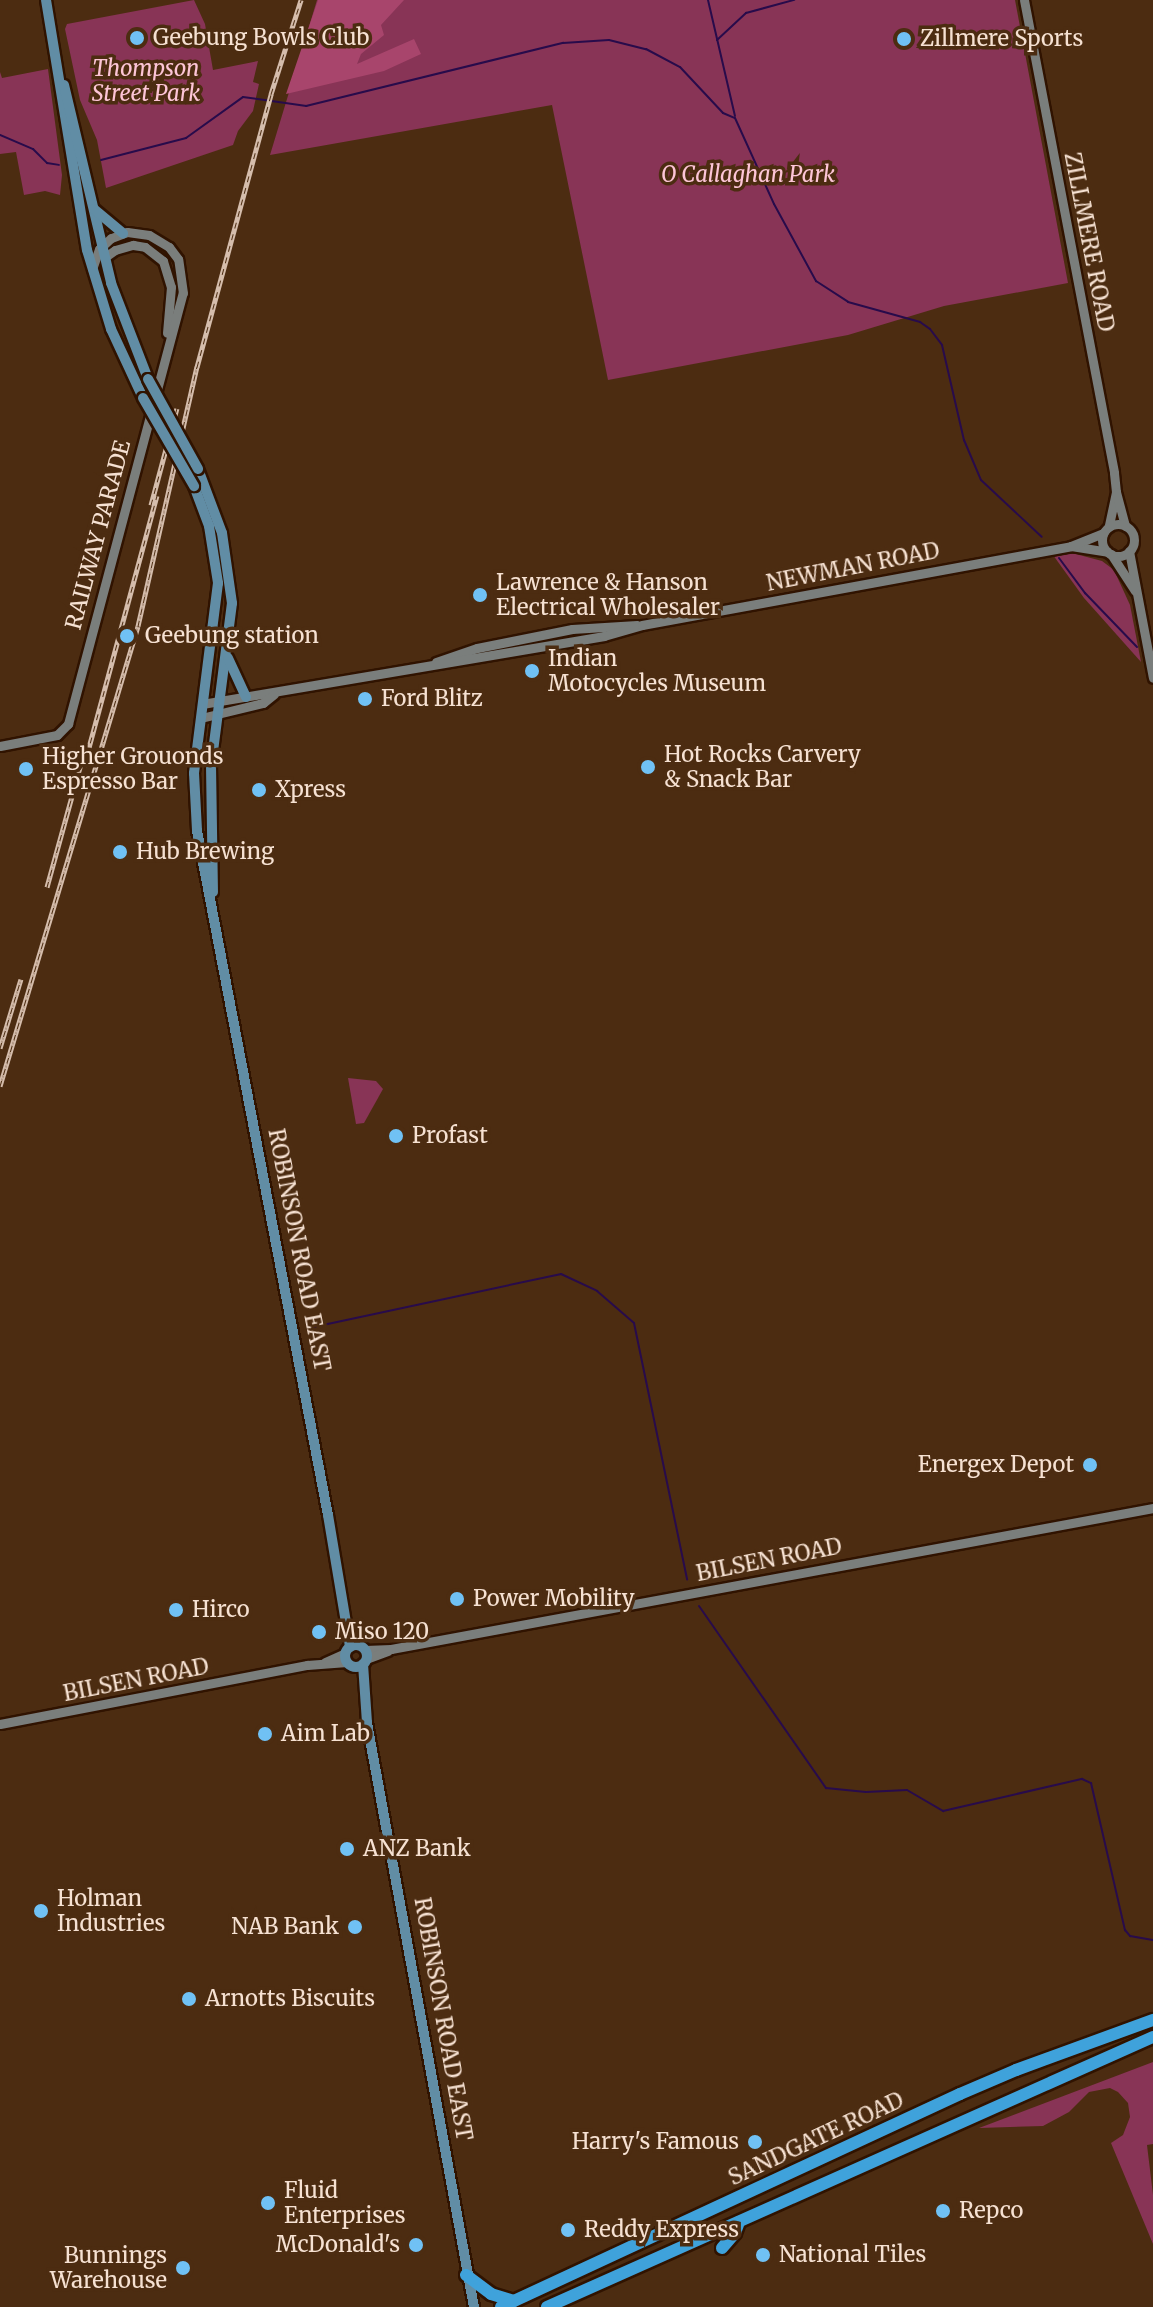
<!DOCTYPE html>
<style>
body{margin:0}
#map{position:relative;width:1153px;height:2307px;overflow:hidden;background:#4c2c11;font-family:Merriweather,serif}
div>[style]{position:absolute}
.green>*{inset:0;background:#883456}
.forest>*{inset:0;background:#a8456c}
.stream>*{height:2px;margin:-1px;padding:0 1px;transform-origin:1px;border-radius:1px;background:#280b4b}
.roads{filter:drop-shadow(2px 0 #301300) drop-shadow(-2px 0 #301300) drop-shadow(0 2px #301300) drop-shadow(0 -2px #301300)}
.secondary>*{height:9px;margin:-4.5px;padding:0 4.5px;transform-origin:4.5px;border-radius:4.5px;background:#7a7e7c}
.secondary>.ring{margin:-4.5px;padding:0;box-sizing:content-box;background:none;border:9px solid #7a7e7c;border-radius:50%}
.primary>*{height:10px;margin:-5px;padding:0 5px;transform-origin:5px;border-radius:5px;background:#618da5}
.primary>.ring{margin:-5px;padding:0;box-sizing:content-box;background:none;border:10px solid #618da5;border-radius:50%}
.highway>*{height:12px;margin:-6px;padding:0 6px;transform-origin:6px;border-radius:6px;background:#3fa2db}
.rail>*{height:5px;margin-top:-2.5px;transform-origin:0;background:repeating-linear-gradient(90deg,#4c2c11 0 6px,#d5bdac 0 12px);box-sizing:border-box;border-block:2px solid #d5bdac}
.bridges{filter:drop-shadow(2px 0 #301300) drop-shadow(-2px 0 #301300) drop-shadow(0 2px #301300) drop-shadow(0 -2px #301300)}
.primary-bridge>*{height:10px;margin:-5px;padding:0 5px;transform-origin:5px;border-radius:5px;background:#618da5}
.dots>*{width:22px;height:22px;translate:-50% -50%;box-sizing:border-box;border:4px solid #4c2c11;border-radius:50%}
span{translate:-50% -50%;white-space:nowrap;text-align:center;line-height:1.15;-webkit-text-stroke:7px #4c2c11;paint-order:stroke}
.poi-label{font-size:22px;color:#f6e1d2}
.left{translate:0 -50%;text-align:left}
.right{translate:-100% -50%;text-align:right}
.park-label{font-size:22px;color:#fdc5d7;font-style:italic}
.street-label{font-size:22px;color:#f6e1d2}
</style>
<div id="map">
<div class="green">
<div style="clip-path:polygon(194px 0,205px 24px,213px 70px,258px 61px,253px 82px,259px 84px,253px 111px,238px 131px,233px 145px,106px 188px,97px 140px,80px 100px,65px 29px,67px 24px)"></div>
<div style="clip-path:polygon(317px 0,1015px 0,1068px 283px,944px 306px,848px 335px,608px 380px,552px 105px,270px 155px)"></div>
<div style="clip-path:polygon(48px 69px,62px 175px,60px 195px,45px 191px,24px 195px,16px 152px,0 154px,0 72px,2px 78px)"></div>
<div style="clip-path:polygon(1072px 553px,1102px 561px,1114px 570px,1130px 605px,1141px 662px,1084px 598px,1053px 555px)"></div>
<div style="clip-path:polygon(348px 1078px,376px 1081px,383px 1089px,364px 1123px,356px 1124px)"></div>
<div style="clip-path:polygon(1153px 2062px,1153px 2144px,1147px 2145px,1153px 2195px,1153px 2244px,1111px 2143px,1123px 2135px,1130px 2117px,1128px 2103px,1118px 2092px,1110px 2088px,1089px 2092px,1069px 2112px,1043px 2126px,979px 2128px)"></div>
</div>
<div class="forest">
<div style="clip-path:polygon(318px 0,404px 0,381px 25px,384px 35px,361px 54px,357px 64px,414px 39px,421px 54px,384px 71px,286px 94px)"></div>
</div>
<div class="stream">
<div style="left:708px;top:0;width:119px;rotate:76.9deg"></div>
<div style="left:717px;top:40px;width:40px;rotate:-43deg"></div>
<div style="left:746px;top:13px;width:50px;rotate:-15.2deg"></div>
<div style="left:0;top:135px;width:36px;rotate:23deg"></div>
<div style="left:33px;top:149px;width:20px;rotate:45deg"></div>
<div style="left:47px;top:163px;width:12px;rotate:9deg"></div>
<div style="left:101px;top:160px;width:88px;rotate:-14.5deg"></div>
<div style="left:186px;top:138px;width:70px;rotate:-35.7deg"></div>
<div style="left:243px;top:97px;width:64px;rotate:8.1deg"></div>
<div style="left:306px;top:106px;width:265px;rotate:-13.8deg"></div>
<div style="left:563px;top:43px;width:46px;rotate:-3.7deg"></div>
<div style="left:609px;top:40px;width:38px;rotate:14deg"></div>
<div style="left:646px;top:49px;width:38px;rotate:28deg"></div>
<div style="left:680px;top:67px;width:63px;rotate:46.9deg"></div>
<div style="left:723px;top:113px;width:13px;rotate:23deg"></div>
<div style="left:735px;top:118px;width:94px;rotate:65.6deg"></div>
<div style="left:774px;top:204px;width:88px;rotate:61.4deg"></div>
<div style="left:816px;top:281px;width:38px;rotate:33deg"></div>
<div style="left:848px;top:302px;width:75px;rotate:15.5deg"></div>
<div style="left:920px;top:322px;width:12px;rotate:35deg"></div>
<div style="left:930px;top:329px;width:20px;rotate:53deg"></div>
<div style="left:942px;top:345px;width:98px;rotate:77deg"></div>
<div style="left:964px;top:440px;width:43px;rotate:67deg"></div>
<div style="left:981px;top:480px;width:83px;rotate:43.1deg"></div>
<div style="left:1059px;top:558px;width:44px;rotate:53.4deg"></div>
<div style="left:1085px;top:593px;width:75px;rotate:46.1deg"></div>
<div style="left:309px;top:1328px;width:258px;rotate:-12.1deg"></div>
<div style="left:561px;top:1274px;width:40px;rotate:25deg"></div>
<div style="left:597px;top:1291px;width:49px;rotate:40.9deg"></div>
<div style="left:634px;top:1323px;width:262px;rotate:78.3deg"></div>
<div style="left:699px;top:1606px;width:222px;rotate:55.1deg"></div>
<div style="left:826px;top:1788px;width:40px;rotate:5.7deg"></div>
<div style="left:866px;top:1792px;width:41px;rotate:-2.8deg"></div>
<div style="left:907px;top:1790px;width:42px;rotate:30.3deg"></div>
<div style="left:943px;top:1811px;width:143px;rotate:-13deg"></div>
<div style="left:1082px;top:1779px;width:10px;rotate:24deg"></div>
<div style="left:1091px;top:1783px;width:151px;rotate:77deg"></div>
<div style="left:1125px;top:1930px;width:8px;rotate:50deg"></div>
<div style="left:1130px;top:1936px;width:23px;rotate:10deg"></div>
</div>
<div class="roads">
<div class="secondary">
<div style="left:1024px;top:0;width:481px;rotate:79.2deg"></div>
<div style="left:1114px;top:473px;width:19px;rotate:84deg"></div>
<div style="left:1116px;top:492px;width:35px;rotate:102deg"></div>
<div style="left:105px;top:257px;width:12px;rotate:-35deg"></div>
<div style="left:115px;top:250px;width:19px;rotate:-16deg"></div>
<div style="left:133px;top:245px;width:12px;rotate:9deg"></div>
<div style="left:145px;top:247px;width:23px;rotate:38deg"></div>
<div style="left:163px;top:261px;width:27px;rotate:73deg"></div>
<div style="left:171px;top:287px;width:46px;rotate:95deg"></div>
<div style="left:1116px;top:492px;width:35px;rotate:75deg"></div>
<div class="ring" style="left:1102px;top:524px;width:23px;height:23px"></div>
<div style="left:1071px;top:546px;width:37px;rotate:9deg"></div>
<div style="left:1129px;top:551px;width:129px;rotate:79.3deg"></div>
<div style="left:1111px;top:554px;width:44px;rotate:57deg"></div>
<div style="left:436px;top:662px;width:43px;rotate:-18.9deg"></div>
<div style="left:477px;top:648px;width:97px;rotate:-11.3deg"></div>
<div style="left:572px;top:629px;width:65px;rotate:-3.5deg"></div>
<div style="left:202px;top:704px;width:408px;rotate:-9.6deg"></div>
<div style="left:604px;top:636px;width:40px;rotate:-16deg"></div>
<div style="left:642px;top:625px;width:436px;rotate:-10.4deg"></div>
<div style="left:1071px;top:546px;width:35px;rotate:-22deg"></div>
<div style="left:201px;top:718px;width:64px;rotate:-13.6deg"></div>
<div style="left:263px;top:703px;width:14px;rotate:-39deg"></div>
<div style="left:0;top:746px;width:58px;rotate:-10.9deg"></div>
<div style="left:57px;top:735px;width:16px;rotate:-45deg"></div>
<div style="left:68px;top:724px;width:446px;rotate:-75.1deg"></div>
<div style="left:183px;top:293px;width:34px;rotate:-98deg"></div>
<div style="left:178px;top:259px;width:15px;rotate:-127deg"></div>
<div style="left:169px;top:247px;width:23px;rotate:-149deg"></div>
<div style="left:149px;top:235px;width:22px;rotate:-172deg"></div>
<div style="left:127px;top:232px;width:17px;rotate:159deg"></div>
<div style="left:111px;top:238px;width:16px;rotate:137deg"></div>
<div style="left:99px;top:249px;width:21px;rotate:109deg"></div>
<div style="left:365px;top:1650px;width:26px;rotate:-2deg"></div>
<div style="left:391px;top:1649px;width:775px;rotate:-10.48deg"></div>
<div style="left:366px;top:1659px;width:23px;rotate:-20deg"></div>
<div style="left:325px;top:1662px;width:22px;rotate:-24deg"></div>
<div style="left:0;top:1724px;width:313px;rotate:-10.9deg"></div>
<div style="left:307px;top:1665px;width:40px;rotate:-4.3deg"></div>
</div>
<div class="primary">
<div style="left:46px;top:0;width:253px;rotate:80.7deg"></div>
<div style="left:87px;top:250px;width:83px;rotate:73.1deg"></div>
<div style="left:111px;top:329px;width:76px;rotate:65.1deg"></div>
<div style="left:64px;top:85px;width:204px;rotate:76.6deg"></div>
<div style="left:111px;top:283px;width:103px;rotate:68.9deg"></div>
<div style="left:94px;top:209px;width:38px;rotate:40deg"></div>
<div style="left:198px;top:469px;width:68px;rotate:69.4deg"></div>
<div style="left:222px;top:533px;width:71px;rotate:81.9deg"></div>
<div style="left:232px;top:603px;width:164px;rotate:97.3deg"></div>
<div style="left:211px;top:766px;width:126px;rotate:89.1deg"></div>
<div style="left:194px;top:486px;width:43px;rotate:69.4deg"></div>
<div style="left:209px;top:526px;width:58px;rotate:81deg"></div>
<div style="left:218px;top:583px;width:192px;rotate:97.2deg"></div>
<div style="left:194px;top:773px;width:58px;rotate:87deg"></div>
<div style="left:197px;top:831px;width:696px;rotate:79.16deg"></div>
<div style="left:328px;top:1515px;width:134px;rotate:80.5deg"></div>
<div style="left:228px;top:658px;width:43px;rotate:65.2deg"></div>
<div class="ring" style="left:345px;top:1645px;width:12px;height:12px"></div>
<div style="left:363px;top:1664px;width:59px;rotate:86.1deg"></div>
<div style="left:367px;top:1723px;width:594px;rotate:79.62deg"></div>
</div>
<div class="highway">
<div style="left:722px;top:2248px;width:20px;rotate:-49deg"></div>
<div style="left:735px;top:2233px;width:12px;rotate:-70deg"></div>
<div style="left:466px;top:2275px;width:31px;rotate:37deg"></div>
<div style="left:491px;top:2294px;width:24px;rotate:17deg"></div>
<div style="left:501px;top:2307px;width:506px;rotate:-24.89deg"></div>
<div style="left:960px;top:2094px;width:61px;rotate:-23.2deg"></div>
<div style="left:1016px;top:2070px;width:146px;rotate:-20.1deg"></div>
<div style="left:547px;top:2307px;width:663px;rotate:-24.02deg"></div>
</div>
</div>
<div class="rail">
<div style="left:151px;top:505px;width:100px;rotate:-75deg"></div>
<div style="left:84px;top:766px;width:280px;rotate:-74.9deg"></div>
<div style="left:47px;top:887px;width:136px;rotate:-74.6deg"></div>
<div style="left:0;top:1048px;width:72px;rotate:-73.1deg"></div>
<div style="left:0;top:1086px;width:480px;rotate:-73.3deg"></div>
<div style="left:138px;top:626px;width:266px;rotate:-77.2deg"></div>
<div style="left:197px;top:367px;width:283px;rotate:-74.8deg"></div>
<div style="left:271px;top:94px;width:99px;rotate:-72.3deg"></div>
</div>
<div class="bridges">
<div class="primary-bridge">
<div style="left:148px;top:379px;width:103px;rotate:60.9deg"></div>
<div style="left:143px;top:398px;width:102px;rotate:59.9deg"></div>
</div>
</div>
<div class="dots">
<div style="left:137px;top:38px;background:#70c1f4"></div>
<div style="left:904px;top:39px;background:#70c1f4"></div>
<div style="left:480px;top:595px;background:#70c1f4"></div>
<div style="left:127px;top:636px;background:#70c1f4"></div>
<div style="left:532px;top:671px;background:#70c1f4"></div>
<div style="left:365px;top:699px;background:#70c1f4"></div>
<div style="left:648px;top:767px;background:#70c1f4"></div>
<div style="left:26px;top:769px;background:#70c1f4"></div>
<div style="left:259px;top:790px;background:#70c1f4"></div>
<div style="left:120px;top:852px;background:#70c1f4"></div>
<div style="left:396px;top:1136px;background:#70c1f4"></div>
<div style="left:1090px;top:1465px;background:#70c1f4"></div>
<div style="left:457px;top:1599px;background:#70c1f4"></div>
<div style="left:176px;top:1610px;background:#70c1f4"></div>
<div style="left:319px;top:1632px;background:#70c1f4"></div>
<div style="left:265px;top:1734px;background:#70c1f4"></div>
<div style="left:347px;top:1849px;background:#70c1f4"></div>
<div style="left:41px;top:1911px;background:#70c1f4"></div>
<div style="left:355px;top:1927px;background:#70c1f4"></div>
<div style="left:189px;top:1999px;background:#70c1f4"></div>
<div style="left:755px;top:2142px;background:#70c1f4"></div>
<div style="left:268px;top:2203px;background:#70c1f4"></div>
<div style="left:943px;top:2211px;background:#70c1f4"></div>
<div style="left:568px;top:2230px;background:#70c1f4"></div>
<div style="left:416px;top:2245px;background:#70c1f4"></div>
<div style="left:763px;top:2255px;background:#70c1f4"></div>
<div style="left:183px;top:2268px;background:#70c1f4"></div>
</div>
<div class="poi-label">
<span class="left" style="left:153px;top:38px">Geebung Bowls Club</span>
<span class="left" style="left:920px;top:39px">Zillmere Sports</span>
<span class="left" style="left:496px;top:595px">Lawrence &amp; Hanson<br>Electrical Wholesaler</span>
<span class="left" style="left:145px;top:636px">Geebung station</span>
<span class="left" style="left:548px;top:671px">Indian<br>Motocycles Museum</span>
<span class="left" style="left:381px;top:699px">Ford Blitz</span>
<span class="left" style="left:664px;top:767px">Hot Rocks Carvery<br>&amp; Snack Bar</span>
<span class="left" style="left:42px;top:769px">Higher Grouonds<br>Espresso Bar</span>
<span class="left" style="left:275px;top:790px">Xpress</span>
<span class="left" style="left:136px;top:852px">Hub Brewing</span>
<span class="left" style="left:412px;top:1136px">Profast</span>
<span class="right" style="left:1074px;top:1465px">Energex Depot</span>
<span class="left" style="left:473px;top:1599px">Power Mobility</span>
<span class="left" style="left:192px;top:1610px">Hirco</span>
<span class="left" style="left:335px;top:1632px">Miso 120</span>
<span class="left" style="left:281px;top:1734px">Aim Lab</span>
<span class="left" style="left:363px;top:1849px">ANZ Bank</span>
<span class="left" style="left:57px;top:1911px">Holman<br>Industries</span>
<span class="right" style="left:339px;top:1927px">NAB Bank</span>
<span class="left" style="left:205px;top:1999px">Arnotts Biscuits</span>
<span class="right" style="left:739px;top:2142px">Harry's Famous</span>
<span class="left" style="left:284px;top:2203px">Fluid<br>Enterprises</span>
<span class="left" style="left:959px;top:2211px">Repco</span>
<span class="left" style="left:584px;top:2230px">Reddy Express</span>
<span class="right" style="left:400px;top:2245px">McDonald's</span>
<span class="right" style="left:167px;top:2268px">Bunnings<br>Warehouse</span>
<span class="left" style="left:779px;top:2255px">National Tiles</span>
</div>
<div class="park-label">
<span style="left:146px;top:81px">Thompson<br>Street Park</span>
<span style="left:748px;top:175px">O Callaghan Park</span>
</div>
<div class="street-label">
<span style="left:1089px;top:242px;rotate:79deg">ZILLMERE ROAD</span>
<span style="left:98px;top:535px;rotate:-75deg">RAILWAY PARADE</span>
<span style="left:853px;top:567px;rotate:-11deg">NEWMAN ROAD</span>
<span style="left:299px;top:1250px;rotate:79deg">ROBINSON ROAD EAST</span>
<span style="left:769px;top:1560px;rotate:-11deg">BILSEN ROAD</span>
<span style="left:136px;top:1680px;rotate:-11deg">BILSEN ROAD</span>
<span style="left:443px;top:2019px;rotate:80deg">ROBINSON ROAD EAST</span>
<span style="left:816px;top:2139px;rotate:-25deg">SANDGATE ROAD</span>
</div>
</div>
